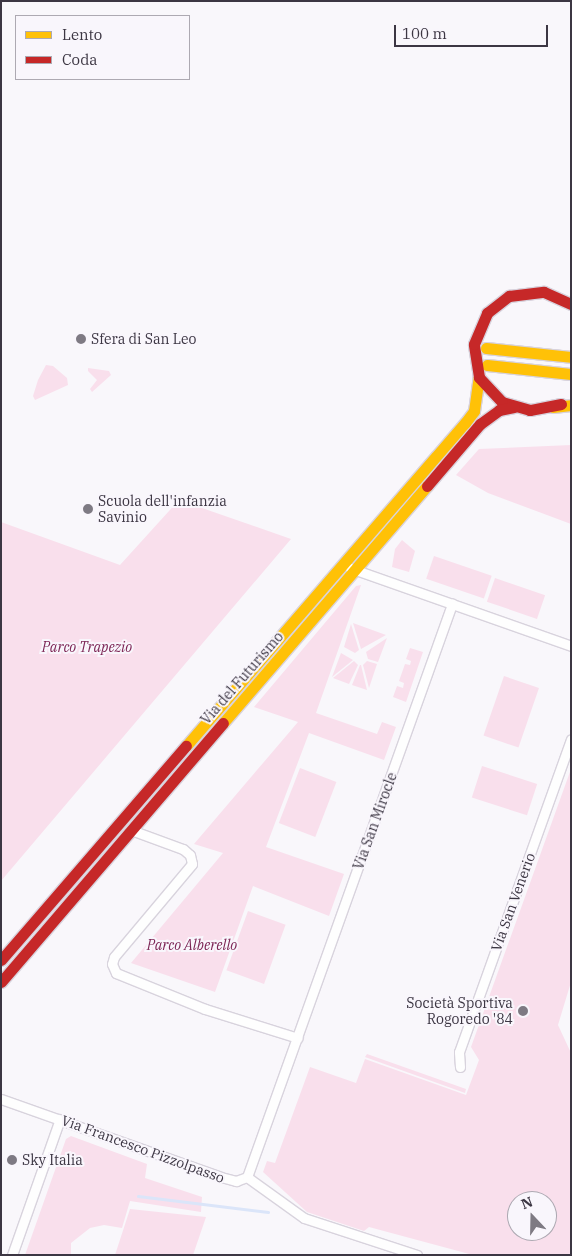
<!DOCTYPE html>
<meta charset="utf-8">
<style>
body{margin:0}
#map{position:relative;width:572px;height:1256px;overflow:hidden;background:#f9f7fb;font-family:"IBM Plex Serif",serif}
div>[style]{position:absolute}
.green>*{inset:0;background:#f9dfec;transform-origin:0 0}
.stream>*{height:3px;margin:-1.5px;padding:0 1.5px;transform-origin:1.5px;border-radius:1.5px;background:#dbe5f9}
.roads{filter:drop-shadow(1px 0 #d8d3dd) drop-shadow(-1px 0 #d8d3dd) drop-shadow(0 1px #d8d3dd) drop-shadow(0 -1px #d8d3dd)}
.street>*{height:9px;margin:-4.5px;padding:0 4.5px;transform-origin:4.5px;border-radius:4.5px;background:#fefefe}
.slow>*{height:11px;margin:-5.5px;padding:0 5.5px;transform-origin:5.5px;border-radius:5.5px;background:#ffc107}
.jam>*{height:11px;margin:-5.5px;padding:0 5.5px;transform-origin:5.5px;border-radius:5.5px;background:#c62828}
.dots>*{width:14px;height:14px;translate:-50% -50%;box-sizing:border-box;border:2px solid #f9f6fc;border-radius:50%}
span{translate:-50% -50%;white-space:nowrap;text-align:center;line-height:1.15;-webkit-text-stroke:4px #f9f6fc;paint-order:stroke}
.poi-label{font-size:14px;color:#3c3643}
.left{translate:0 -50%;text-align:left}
.right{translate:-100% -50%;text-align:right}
.park-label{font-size:14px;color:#7d2656;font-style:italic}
.street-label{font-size:14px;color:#3c3643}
.frame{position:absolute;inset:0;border:2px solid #3c3643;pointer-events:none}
.legend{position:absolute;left:15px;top:15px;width:175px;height:65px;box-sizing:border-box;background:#f9f6fc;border:1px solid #ada9b2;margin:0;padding:6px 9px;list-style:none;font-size:15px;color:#3c3643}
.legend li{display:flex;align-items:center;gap:10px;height:25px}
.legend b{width:25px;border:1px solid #ada9b2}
.north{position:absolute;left:507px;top:1191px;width:50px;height:50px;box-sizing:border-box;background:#f9f6fc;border:1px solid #ada9b2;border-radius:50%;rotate:339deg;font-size:14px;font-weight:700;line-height:20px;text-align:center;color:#3c3643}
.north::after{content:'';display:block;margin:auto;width:18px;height:22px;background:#7e7a83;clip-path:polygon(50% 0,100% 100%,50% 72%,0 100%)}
.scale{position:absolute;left:394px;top:25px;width:154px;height:22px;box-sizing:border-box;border:2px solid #3c3643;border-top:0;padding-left:6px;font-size:15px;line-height:18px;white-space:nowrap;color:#3c3643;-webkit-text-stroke:4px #f9f6fc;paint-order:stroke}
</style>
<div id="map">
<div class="green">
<div style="clip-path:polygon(46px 365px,53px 366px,67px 378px,68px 385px,35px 400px,33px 396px,38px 380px)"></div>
<div style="clip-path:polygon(88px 368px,109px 371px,111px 375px,92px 392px,90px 389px,97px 380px,88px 371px)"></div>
<div style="clip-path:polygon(571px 445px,571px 524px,488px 493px,456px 475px,479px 449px)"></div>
<div style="clip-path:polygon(179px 500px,291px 539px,1px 881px,1px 522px,120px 565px)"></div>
<div style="clip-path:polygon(402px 540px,415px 551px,409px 572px,392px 567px,395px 549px)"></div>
<div style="left:434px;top:556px;width:61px;height:24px;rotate:19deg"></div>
<div style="left:495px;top:578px;width:53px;height:25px;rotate:19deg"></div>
<div style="clip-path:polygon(361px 585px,316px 713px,377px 734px,382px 722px,396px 727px,384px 760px,309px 733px,266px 847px,344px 874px,329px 916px,253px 886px,215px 992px,131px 963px,223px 853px,194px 844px,298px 722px,254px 707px,356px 586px)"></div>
<div style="clip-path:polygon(353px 623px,386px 635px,361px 649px)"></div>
<div style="clip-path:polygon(351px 624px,359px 650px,355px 653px,344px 647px)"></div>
<div style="clip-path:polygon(387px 638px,378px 662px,368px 659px,366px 652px)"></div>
<div style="clip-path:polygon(410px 648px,423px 652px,406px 702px,393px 697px,397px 686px,403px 688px,404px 683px,399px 681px,405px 664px,410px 665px,411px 661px,406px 659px)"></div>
<div style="clip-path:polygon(341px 653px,353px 660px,332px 677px)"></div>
<div style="clip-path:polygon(354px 661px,358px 665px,349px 684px,333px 678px)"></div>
<div style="clip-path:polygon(367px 661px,377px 664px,369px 688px,363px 665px)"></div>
<div style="clip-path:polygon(360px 665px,361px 665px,367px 690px,352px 685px)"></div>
<div style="left:504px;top:676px;width:37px;height:63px;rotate:19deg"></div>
<div style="left:482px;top:766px;width:58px;height:33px;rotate:18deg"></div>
<div style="left:300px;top:768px;width:39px;height:59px;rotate:21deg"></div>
<div style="clip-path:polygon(evenodd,571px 769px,571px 982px,558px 1025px,571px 1053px,571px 1255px,473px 1255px,369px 1227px,364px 1231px,307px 1212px,263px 1172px,267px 1161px,275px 1163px,310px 1067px,356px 1083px,365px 1059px,466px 1095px,479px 1060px,471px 1047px,571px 769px,517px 1201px,547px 1201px,547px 1231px,517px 1231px,517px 1201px)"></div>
<div style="left:248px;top:911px;width:40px;height:63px;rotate:20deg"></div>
<div style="clip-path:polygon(367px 1054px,466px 1089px,465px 1093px,365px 1057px)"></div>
<div style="clip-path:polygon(71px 1136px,147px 1164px,145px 1178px,202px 1197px,201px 1212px,130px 1201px,122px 1228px,104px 1225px,90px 1228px,71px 1243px,71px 1255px,25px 1255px,66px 1139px)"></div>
<div style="clip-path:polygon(130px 1209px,206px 1217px,193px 1255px,115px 1255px)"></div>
</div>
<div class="stream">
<div style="left:138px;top:1196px;width:131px;rotate:7deg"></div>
</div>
<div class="roads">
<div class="street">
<div style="left:350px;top:568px;width:234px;rotate:19.4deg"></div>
<div style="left:131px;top:830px;width:55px;rotate:20.1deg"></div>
<div style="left:183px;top:849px;width:9px;rotate:41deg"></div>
<div style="left:190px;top:855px;width:9px;rotate:77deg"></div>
<div style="left:192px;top:864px;width:121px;rotate:130deg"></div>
<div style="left:114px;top:957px;width:7px;rotate:106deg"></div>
<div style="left:112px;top:964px;width:10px;rotate:66deg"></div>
<div style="left:116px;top:973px;width:96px;rotate:22deg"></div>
<div style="left:205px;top:1009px;width:97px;rotate:17.3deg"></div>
<div style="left:460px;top:1067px;width:15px;rotate:-94deg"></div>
<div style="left:459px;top:1052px;width:332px;rotate:-70.3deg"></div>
<div style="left:1px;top:1099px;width:233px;rotate:19.5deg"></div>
<div style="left:221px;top:1177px;width:16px;rotate:15deg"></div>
<div style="left:236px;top:1181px;width:12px;rotate:-20deg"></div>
<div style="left:247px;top:1177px;width:609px;rotate:-70.31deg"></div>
<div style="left:247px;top:1177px;width:70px;rotate:35.7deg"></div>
<div style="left:304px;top:1218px;width:119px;rotate:18.1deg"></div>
<div style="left:12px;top:1255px;width:144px;rotate:-70.6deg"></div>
</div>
<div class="slow">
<div style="left:486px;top:348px;width:85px;rotate:6deg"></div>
<div style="left:487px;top:365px;width:84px;rotate:6.1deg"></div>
<div style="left:553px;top:407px;width:18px;rotate:-6deg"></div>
<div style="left:223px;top:723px;width:313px;rotate:-49.3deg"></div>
<div style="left:186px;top:746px;width:427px;rotate:-49.2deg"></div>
<div style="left:465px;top:423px;width:15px;rotate:-53deg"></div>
<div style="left:474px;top:411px;width:34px;rotate:-82deg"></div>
</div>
<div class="jam">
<div style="left:561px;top:404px;width:32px;rotate:169deg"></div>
<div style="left:530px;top:410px;width:29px;rotate:-164deg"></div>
<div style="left:502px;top:402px;width:34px;rotate:-133deg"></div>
<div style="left:479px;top:377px;width:33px;rotate:-99deg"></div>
<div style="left:474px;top:344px;width:34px;rotate:-67deg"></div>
<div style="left:487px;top:313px;width:28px;rotate:-38deg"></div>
<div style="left:509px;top:296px;width:35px;rotate:-7deg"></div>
<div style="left:544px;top:292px;width:30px;rotate:24deg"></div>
<div style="left:427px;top:486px;width:82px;rotate:-49.5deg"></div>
<div style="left:480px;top:424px;width:24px;rotate:-36deg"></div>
<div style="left:499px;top:410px;width:15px;rotate:-11deg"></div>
<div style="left:1px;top:960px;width:283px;rotate:-49.2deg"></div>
<div style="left:1px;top:982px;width:341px;rotate:-49.4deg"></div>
</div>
</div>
<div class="dots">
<div style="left:81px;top:339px;background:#7e7a83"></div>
<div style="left:88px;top:509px;background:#7e7a83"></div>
<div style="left:523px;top:1011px;background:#7e7a83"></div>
<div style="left:12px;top:1160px;background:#7e7a83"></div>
</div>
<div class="poi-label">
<span class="left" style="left:91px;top:339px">Sfera di San Leo</span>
<span class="left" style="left:98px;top:509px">Scuola dell'infanzia<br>Savinio</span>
<span class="right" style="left:513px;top:1011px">Società Sportiva<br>Rogoredo '84</span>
<span class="left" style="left:22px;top:1160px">Sky Italia</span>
</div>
<div class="park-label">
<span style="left:87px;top:647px">Parco Trapezio</span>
<span style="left:192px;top:945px">Parco Alberello</span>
</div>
<div class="street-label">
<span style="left:242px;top:678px;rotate:-49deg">Via del Futurismo</span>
<span style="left:375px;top:821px;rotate:-70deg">Via San Mirocle</span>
<span style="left:513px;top:902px;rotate:-70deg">Via San Venerio</span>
<span style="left:143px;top:1149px;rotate:20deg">Via Francesco Pizzolpasso</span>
</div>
<div class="frame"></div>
<ul class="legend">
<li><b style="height:6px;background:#ffc107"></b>Lento</li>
<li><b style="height:6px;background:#c62828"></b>Coda</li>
</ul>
<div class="north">N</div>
<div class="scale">100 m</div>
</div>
